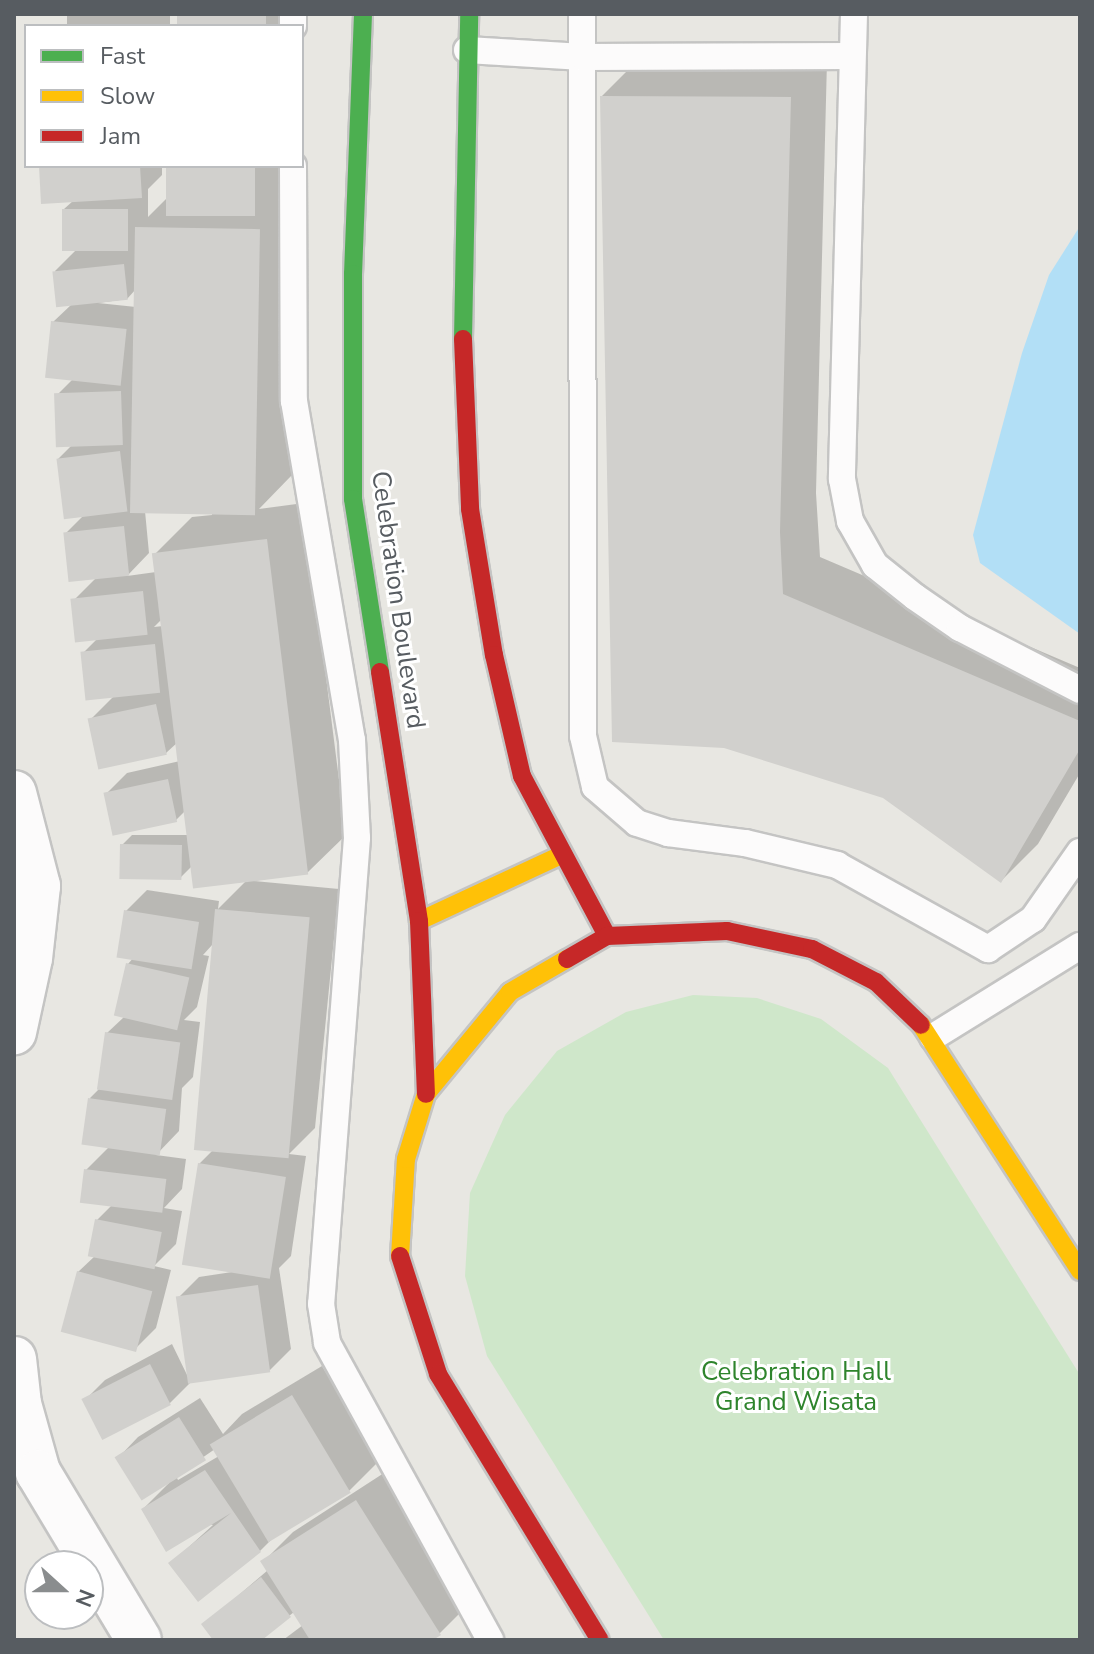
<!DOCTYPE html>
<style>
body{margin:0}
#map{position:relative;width:1094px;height:1654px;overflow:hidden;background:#e8e7e2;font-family:"Nunito Sans",sans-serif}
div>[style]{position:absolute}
.green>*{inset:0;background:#cfe7ca}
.water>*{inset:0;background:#b2dff6}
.shadow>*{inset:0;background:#0003;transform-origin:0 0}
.building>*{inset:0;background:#d1d0cd;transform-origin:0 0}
.roads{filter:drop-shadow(2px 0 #c4c4c3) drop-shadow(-2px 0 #c4c4c3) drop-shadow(0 2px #c4c4c3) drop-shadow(0 -2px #c4c4c3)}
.lane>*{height:26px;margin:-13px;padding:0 13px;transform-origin:13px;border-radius:13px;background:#fcfbfb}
.street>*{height:44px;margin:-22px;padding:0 22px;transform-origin:22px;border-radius:22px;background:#fcfbfb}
.fast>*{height:18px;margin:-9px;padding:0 9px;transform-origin:9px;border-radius:9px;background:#4caf50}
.slow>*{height:18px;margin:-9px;padding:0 9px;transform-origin:9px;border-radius:9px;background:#ffc107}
.jam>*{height:18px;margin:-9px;padding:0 9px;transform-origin:9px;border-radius:9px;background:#c62828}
span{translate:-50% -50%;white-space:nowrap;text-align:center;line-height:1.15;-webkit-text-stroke:6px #fff;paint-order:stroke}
.street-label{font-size:26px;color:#575c61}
.park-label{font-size:26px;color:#2e842c}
.frame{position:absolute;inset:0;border:16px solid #575c61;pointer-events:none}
.legend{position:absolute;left:24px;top:24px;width:280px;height:144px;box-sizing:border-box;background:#fff;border:2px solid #bcbec0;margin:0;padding:10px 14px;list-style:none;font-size:24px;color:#575c61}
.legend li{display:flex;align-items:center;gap:16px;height:40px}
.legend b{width:40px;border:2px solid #bcbec0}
.north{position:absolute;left:24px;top:1550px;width:80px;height:80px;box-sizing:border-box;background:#fff;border:2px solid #bcbec0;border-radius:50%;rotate:111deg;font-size:22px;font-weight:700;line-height:32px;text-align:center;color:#575c61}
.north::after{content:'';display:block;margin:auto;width:28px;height:36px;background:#8a8d8e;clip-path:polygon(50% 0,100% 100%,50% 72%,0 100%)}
</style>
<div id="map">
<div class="green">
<div style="clip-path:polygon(693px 995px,757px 998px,821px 1019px,888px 1068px,1080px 1375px,1080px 1640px,664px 1640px,487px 1356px,465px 1276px,470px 1193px,505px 1115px,557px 1051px,626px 1012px)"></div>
</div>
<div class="water">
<div style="clip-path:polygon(1080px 226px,1080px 634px,980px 563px,973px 535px,1022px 353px,1049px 275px)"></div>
</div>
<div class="shadow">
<div style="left:67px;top:14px;width:103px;height:17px"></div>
<div style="left:179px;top:14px;width:114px;height:12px"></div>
<div style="clip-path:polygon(639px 59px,827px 61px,816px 493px,820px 557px,1080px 668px,1080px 773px,1038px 844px,1001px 881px,884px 796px,725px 746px,602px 96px)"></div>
<div style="clip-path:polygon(evenodd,41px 166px,162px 166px,162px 175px,148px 189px,148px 217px,166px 199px,168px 166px,282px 166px,278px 192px,297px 192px,292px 475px,259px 509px,304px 503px,346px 835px,308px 872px,254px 881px,339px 889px,315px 1128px,289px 1154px,306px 1156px,291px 1256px,279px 1268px,291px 1349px,270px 1370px,191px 1382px,170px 1403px,104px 1438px,84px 1401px,105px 1380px,172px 1344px,189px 1379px,178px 1298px,199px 1277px,232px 1272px,199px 1164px,213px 1150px,213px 944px,203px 955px,209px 956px,197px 1007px,184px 1020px,200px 1022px,193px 1077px,182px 1088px,179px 1131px,156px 1155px,186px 1159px,182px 1189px,164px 1208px,182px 1211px,176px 1244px,154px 1266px,171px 1270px,156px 1328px,135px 1349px,78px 1272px,96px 1255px,97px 1220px,112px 1205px,86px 1170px,110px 1146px,90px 1098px,99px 1089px,107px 1033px,124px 1017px,128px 964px,134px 957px,126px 911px,147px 890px,219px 901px,218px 909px,247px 880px,193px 865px,180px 878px,122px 845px,132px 835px,190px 835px,186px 810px,176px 820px,106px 794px,127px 773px,180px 761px,178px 742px,166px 753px,90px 720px,114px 696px,83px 653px,96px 640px,73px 601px,96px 578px,65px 534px,84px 515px,58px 459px,72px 445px,56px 396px,73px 379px,53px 322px,72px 304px,55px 271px,77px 249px,64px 209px,74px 200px,41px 166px,136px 289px,136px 307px,98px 303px,127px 299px,136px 289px,41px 166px,145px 511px,212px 512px,212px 515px,192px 517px,154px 555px,156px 572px,127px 576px,149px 553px,145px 511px,41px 166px,162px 619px,163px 626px,154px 627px,162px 619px)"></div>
<div style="clip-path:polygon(evenodd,322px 1366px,379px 1461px,349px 1491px,276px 1535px,260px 1551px,171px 1563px,213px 1525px,143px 1509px,169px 1483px,118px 1458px,138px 1437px,200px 1398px,223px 1434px,242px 1414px,322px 1366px,215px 1449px,219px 1456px,178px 1480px,176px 1476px,215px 1449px)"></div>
<div style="clip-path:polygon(387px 1471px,470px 1603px,440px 1633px,430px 1640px,283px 1640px,303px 1625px,294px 1612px,259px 1640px,216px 1640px,204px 1625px,268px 1570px,263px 1562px,293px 1532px)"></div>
</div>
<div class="building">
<div style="left:177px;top:14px;width:89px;height:12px"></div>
<div style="clip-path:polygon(600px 96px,791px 97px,780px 532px,783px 594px,1080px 721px,1080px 749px,1001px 883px,883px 798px,724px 748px,612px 742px)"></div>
<div style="clip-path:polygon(39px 166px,140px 166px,142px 198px,41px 204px)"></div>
<div style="left:166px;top:166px;width:89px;height:50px"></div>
<div style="left:62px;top:209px;width:66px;height:42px"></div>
<div style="left:135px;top:227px;width:125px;height:286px;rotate:1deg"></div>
<div style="left:124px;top:264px;width:36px;height:72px;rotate:84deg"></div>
<div style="left:51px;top:321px;width:76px;height:57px;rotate:6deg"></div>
<div style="left:121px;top:391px;width:54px;height:67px;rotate:88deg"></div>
<div style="left:120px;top:451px;width:61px;height:64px;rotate:83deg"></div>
<div style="left:124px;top:526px;width:50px;height:61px;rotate:84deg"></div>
<div style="left:267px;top:539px;width:338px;height:116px;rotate:83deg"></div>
<div style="left:143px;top:591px;width:44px;height:73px;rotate:84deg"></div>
<div style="left:155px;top:644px;width:49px;height:75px;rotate:84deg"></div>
<div style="left:156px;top:704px;width:52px;height:70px;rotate:78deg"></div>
<div style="left:168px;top:779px;width:44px;height:66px;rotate:78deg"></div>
<div style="left:120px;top:844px;width:62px;height:35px;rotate:1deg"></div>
<div style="left:215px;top:909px;width:95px;height:242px;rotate:5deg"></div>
<div style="left:124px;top:910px;width:76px;height:48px;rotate:9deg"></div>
<div style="left:126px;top:963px;width:65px;height:54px;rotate:13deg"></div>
<div style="left:105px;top:1032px;width:76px;height:58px;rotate:8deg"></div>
<div style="left:88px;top:1098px;width:79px;height:47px;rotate:8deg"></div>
<div style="left:198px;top:1163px;width:89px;height:103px;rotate:9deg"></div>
<div style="left:84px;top:1169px;width:83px;height:34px;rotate:7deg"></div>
<div style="left:95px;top:1219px;width:68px;height:38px;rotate:11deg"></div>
<div style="left:77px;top:1271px;width:78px;height:63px;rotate:15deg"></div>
<div style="left:258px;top:1285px;width:88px;height:83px;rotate:82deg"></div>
<div style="left:150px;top:1364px;width:46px;height:77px;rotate:63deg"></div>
<div style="left:292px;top:1395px;width:114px;height:96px;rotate:59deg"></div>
<div style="left:179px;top:1417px;width:51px;height:76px;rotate:58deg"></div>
<div style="clip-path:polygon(205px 1470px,261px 1552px,198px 1602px,168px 1563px,231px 1513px,166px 1552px,141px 1509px)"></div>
<div style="clip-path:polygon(356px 1500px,441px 1635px,433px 1640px,310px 1640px,260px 1561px)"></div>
<div style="clip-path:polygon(261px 1577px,291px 1617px,262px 1640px,213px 1640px,201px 1624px)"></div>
</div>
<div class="roads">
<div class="lane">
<div style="left:293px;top:14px;width:12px;rotate:90deg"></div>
<div style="left:582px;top:14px;width:722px;rotate:89.92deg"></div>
<div style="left:583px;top:736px;width:52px;rotate:76.8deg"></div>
<div style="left:595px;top:787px;width:55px;rotate:40.6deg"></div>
<div style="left:637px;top:823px;width:33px;rotate:18deg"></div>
<div style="left:668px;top:833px;width:78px;rotate:7.4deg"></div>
<div style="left:745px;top:843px;width:95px;rotate:13.4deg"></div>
<div style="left:837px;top:865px;width:173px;rotate:29.1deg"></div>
<div style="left:988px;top:949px;width:54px;rotate:-33.7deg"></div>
<div style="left:1033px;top:919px;width:82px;rotate:-55deg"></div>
<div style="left:854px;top:14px;width:465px;rotate:91.5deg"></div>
<div style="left:842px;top:479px;width:43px;rotate:79.2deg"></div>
<div style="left:850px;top:521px;width:51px;rotate:60.4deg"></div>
<div style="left:875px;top:565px;width:51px;rotate:38.7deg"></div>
<div style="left:915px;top:597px;width:55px;rotate:34.6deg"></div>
<div style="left:960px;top:628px;width:135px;rotate:27.3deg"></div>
<div style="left:467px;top:50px;width:116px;rotate:3.5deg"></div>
<div style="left:583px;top:57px;width:269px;rotate:-0.2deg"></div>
<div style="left:293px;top:166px;width:235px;rotate:89.8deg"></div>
<div style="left:294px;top:401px;width:344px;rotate:80.3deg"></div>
<div style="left:352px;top:740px;width:98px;rotate:87.1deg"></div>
<div style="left:357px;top:838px;width:467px;rotate:94.4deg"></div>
<div style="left:321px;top:1304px;width:39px;rotate:81deg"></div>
<div style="left:327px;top:1343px;width:339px;rotate:61.2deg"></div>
<div style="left:933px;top:1037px;width:173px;rotate:-31.8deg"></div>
</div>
<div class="street">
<div style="left:14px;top:793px;width:96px;rotate:75.5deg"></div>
<div style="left:38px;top:886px;width:72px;rotate:96.3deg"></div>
<div style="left:30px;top:958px;width:76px;rotate:102.2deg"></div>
<div style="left:14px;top:1359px;width:45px;rotate:83.7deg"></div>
<div style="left:19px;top:1404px;width:71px;rotate:74.4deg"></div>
<div style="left:38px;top:1472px;width:196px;rotate:59deg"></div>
</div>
<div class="fast">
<div style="left:363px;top:14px;width:260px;rotate:92.2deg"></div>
<div style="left:353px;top:274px;width:225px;rotate:90deg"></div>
<div style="left:353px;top:499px;width:175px;rotate:81.1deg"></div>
<div style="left:463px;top:339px;width:325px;rotate:-88.9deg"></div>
</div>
<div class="slow">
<div style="left:419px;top:921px;width:157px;rotate:-24.9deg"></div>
<div style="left:921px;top:1025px;width:293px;rotate:57.1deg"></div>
<div style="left:400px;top:1256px;width:97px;rotate:-86.5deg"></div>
<div style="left:406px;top:1159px;width:68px;rotate:-72.9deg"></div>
<div style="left:426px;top:1094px;width:132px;rotate:-50.5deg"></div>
<div style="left:510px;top:992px;width:66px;rotate:-30.1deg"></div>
</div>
<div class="jam">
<div style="left:463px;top:339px;width:170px;rotate:87.6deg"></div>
<div style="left:470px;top:509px;width:148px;rotate:80.7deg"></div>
<div style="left:494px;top:655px;width:124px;rotate:77deg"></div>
<div style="left:522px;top:776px;width:181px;rotate:62deg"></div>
<div style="left:380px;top:672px;width:252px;rotate:81.1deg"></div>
<div style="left:419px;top:921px;width:173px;rotate:87.7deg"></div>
<div style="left:567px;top:959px;width:46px;rotate:-29.9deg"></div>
<div style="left:607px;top:936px;width:120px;rotate:-2.4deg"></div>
<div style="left:727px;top:931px;width:87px;rotate:12deg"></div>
<div style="left:812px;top:949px;width:72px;rotate:27.3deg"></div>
<div style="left:876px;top:982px;width:62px;rotate:43.7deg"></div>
<div style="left:400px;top:1256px;width:124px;rotate:72.1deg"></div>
<div style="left:438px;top:1374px;width:311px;rotate:58.7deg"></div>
</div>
</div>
<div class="street-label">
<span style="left:398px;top:600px;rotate:82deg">Celebration Boulevard</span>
</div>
<div class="park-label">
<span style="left:796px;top:1387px">Celebration Hall<br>Grand Wisata</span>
</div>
<div class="frame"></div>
<ul class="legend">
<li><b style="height:10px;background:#4caf50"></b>Fast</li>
<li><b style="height:10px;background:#ffc107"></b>Slow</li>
<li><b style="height:10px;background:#c62828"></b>Jam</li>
</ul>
<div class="north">N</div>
</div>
